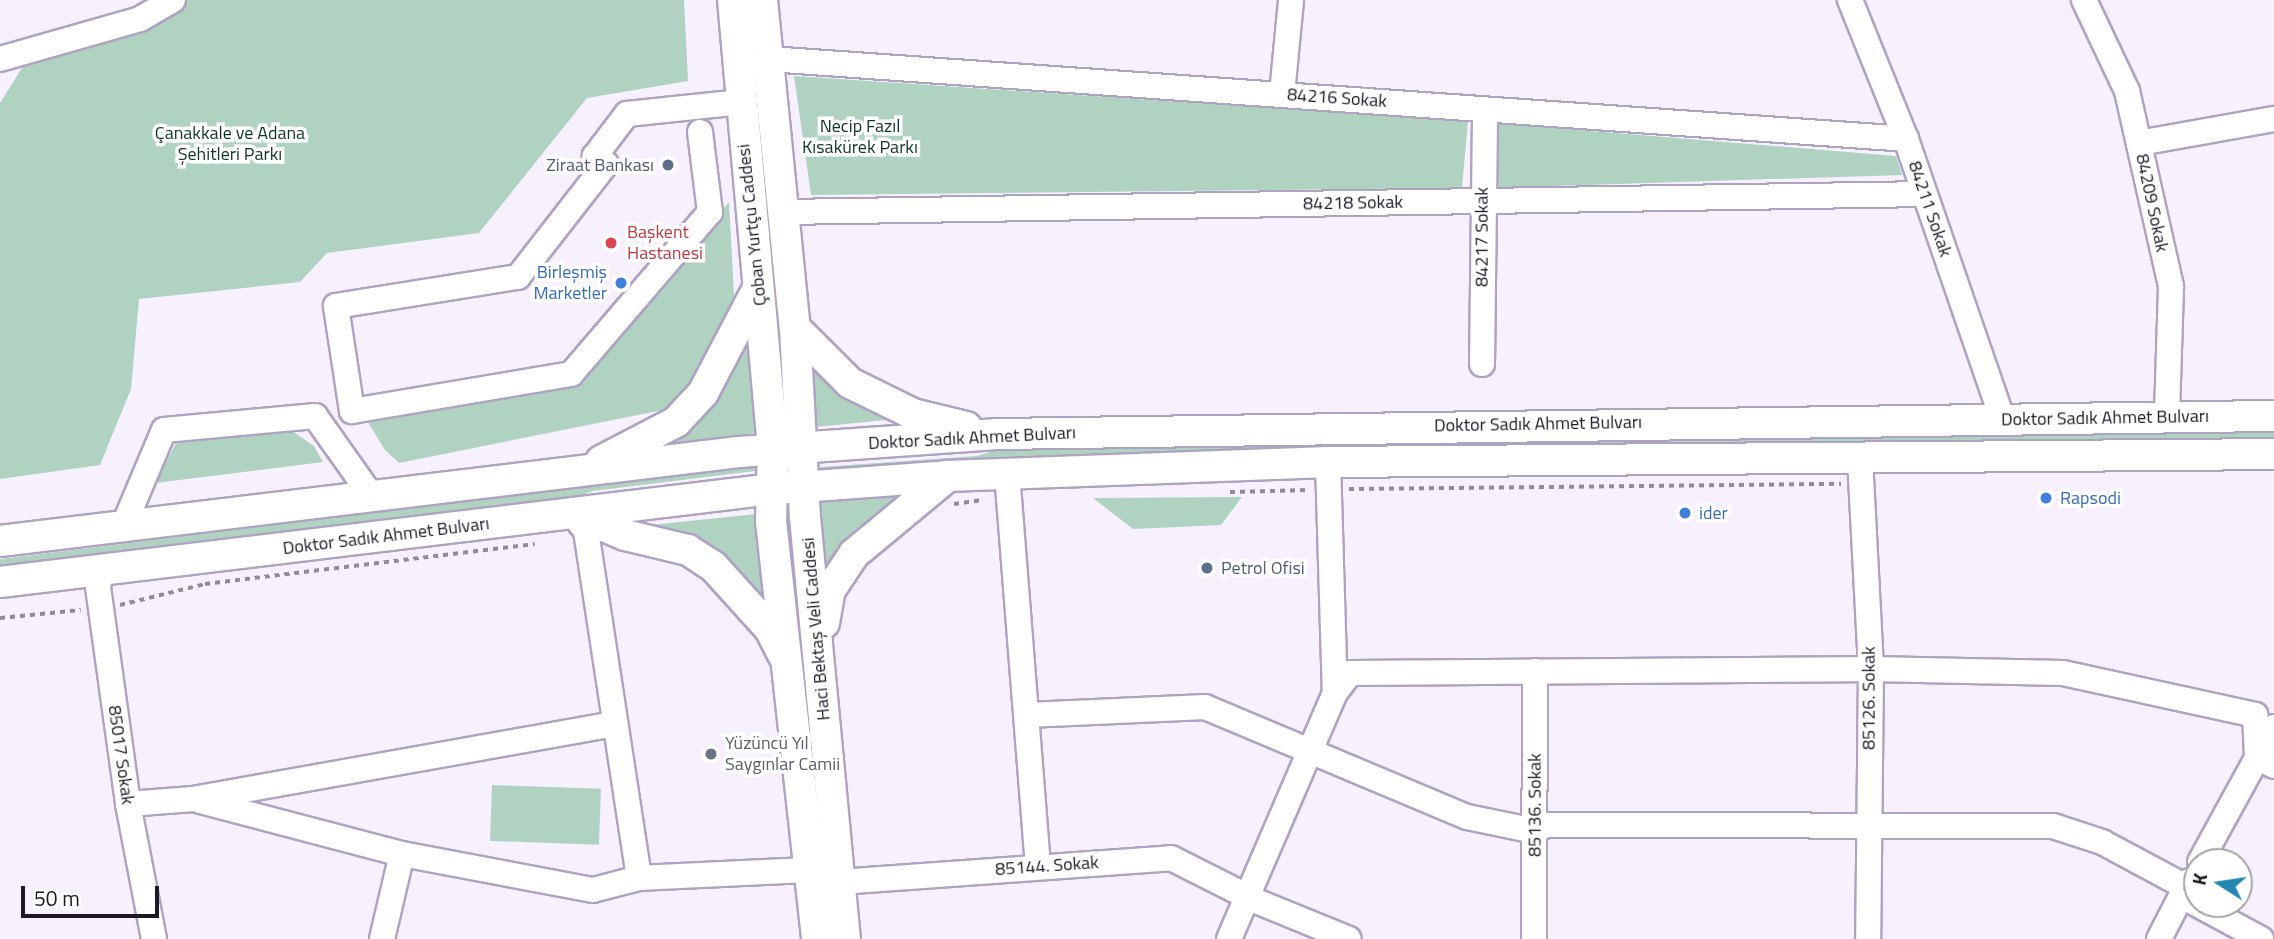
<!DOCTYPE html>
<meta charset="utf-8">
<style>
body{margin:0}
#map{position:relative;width:2274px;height:939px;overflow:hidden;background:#f7f1ff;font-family:"Titillium Web",sans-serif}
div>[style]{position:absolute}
.green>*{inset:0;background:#afd3c0;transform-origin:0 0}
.path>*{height:3.5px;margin-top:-1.75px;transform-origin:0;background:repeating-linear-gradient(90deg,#908b97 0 5px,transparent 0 10px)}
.roads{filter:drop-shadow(2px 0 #afa3c2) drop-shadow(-2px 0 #afa3c2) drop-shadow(0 2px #afa3c2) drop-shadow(0 -2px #afa3c2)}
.minor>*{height:24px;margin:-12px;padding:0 12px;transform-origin:12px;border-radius:12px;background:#fff}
.major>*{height:30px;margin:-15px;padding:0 15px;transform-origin:15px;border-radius:15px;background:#fff}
.dots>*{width:19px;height:19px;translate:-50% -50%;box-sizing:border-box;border:4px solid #fff;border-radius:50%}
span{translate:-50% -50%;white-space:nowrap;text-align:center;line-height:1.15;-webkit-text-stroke:7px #fff;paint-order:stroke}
.street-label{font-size:18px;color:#1d1924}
.park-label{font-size:18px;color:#113626}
.service-label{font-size:18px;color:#4e5e75}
.right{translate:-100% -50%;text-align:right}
.left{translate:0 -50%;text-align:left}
.health-label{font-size:18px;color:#be3a42}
.shop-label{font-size:18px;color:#366cbe}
.worship-label{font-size:18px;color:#5b616d}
.north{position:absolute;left:2183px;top:848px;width:70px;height:70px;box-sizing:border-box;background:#fff;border:2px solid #a5a3a7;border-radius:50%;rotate:282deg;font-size:19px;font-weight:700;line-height:28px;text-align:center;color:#1d1924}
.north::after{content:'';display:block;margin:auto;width:24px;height:32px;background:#2487b2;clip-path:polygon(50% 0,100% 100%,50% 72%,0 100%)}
.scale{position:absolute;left:21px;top:886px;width:138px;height:32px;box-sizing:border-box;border:4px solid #1d1924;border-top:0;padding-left:9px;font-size:21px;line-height:24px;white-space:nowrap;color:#1d1924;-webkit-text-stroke:5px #fff;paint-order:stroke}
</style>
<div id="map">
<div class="green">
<div style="clip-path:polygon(179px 0,684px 0,688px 81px,587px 98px,479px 233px,327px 253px,300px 282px,139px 299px,131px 389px,100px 465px,0 479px,0 103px,27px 60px)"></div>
<div style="clip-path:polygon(794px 76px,1468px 121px,1462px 188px,811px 195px)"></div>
<div style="clip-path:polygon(1494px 123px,1896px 156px,1902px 175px,1492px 188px)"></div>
<div style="clip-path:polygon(729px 202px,735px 312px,702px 375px,663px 410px,399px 463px,385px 450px,366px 419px,584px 382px)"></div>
<div style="clip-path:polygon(745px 328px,757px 433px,642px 447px)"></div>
<div style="clip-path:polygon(807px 348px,906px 418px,816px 427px)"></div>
<div style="clip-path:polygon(289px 429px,314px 446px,323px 462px,155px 483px,178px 439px)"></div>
<div style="clip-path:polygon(2274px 429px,2274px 439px,1013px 456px,821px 472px,821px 467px,977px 456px,1012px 445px)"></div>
<div style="clip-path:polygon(755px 465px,755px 471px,593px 491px,572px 499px,0 568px,0 559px)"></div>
<div style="clip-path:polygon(923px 492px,825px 580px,819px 500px)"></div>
<div style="clip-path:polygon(1242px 497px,1221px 525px,1133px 529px,1093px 498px)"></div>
<div style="clip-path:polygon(756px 514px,767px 618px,722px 567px,622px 528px)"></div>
<div style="left:492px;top:785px;width:109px;height:56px;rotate:2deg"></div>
</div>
<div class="path">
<div style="left:1349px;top:489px;width:492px;rotate:-0.6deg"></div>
<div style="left:1230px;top:492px;width:79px;rotate:-1.5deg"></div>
<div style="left:954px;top:504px;width:27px;rotate:-8deg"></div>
<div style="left:120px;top:605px;width:88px;rotate:-13.9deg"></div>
<div style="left:205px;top:584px;width:332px;rotate:-6.9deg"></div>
<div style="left:0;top:618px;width:81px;rotate:-5.6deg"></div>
</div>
<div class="roads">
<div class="minor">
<div style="left:1850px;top:0;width:150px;rotate:68.1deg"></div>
<div style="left:1906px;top:139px;width:297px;rotate:71deg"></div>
<div style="left:2084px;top:0;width:101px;rotate:64.7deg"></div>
<div style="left:2127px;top:91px;width:201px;rotate:77.3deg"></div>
<div style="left:2171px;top:287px;width:130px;rotate:91.8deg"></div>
<div style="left:0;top:59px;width:146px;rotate:-15.9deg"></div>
<div style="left:140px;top:19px;width:38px;rotate:-30deg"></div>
<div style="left:769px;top:59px;width:1140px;rotate:4.02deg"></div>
<div style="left:1282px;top:94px;width:94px;rotate:-84.5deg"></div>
<div style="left:700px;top:132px;width:81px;rotate:82.9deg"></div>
<div style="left:710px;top:212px;width:213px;rotate:130.6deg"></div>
<div style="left:571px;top:374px;width:222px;rotate:170.4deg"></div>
<div style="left:352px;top:411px;width:106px;rotate:-98.7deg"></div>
<div style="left:336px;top:306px;width:184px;rotate:-9.1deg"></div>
<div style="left:518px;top:277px;width:143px;rotate:-52.1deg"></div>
<div style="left:606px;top:164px;width:14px;rotate:-144deg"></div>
<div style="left:595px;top:156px;width:53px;rotate:-52.7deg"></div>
<div style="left:627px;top:114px;width:115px;rotate:-6deg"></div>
<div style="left:2139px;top:143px;width:137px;rotate:-10.1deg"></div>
<div style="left:783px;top:212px;width:1140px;rotate:-0.9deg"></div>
<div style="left:1482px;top:364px;width:254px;rotate:-89.3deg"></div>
<div style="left:1860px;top:458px;width:211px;rotate:87deg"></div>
<div style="left:1871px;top:669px;width:270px;rotate:90.6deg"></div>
<div style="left:1328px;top:462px;width:231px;rotate:88.3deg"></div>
<div style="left:1007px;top:473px;width:395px;rotate:85.5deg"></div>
<div style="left:572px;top:513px;width:23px;rotate:52deg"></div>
<div style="left:586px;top:531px;width:351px;rotate:81.3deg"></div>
<div style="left:123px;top:527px;width:105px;rotate:-67.1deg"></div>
<div style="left:164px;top:430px;width:152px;rotate:-5.3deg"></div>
<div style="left:315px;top:416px;width:100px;rotate:54.7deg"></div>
<div style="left:101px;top:570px;width:17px;rotate:100deg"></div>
<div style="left:98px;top:587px;width:219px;rotate:82.1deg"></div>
<div style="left:128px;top:804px;width:137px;rotate:79.1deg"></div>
<div style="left:1028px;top:715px;width:177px;rotate:-2.6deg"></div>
<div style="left:1205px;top:707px;width:284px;rotate:22.8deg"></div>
<div style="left:1467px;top:817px;width:69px;rotate:11.6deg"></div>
<div style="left:1535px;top:831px;width:13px;rotate:-29deg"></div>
<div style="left:1546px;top:825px;width:507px;rotate:0.11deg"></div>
<div style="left:2053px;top:826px;width:52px;rotate:18.1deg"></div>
<div style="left:2102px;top:842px;width:95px;rotate:28.2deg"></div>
<div style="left:2186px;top:887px;width:13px;rotate:77deg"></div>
<div style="left:2189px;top:900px;width:82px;rotate:28.4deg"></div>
<div style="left:200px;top:801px;width:209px;rotate:14.7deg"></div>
<div style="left:128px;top:804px;width:65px;rotate:-4.4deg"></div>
<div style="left:193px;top:799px;width:428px;rotate:-10.1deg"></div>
<div style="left:2200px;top:862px;width:154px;rotate:-61.3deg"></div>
<div style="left:839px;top:882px;width:333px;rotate:-4.1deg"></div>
<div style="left:1171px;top:858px;width:95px;rotate:26.8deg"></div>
<div style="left:1256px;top:901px;width:100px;rotate:22.2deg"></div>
<div style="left:382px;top:939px;width:87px;rotate:-76.8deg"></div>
<div style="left:402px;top:854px;width:194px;rotate:10.7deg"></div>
<div style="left:593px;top:890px;width:48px;rotate:-14.6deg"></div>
<div style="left:639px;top:878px;width:172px;rotate:-2.7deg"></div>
<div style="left:1229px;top:939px;width:268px;rotate:-66.7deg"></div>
<div style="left:1335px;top:693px;width:25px;rotate:-53deg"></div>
<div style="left:1350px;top:673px;width:521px;rotate:-0.44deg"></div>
<div style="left:1871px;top:669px;width:192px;rotate:1.2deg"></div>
<div style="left:2063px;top:673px;width:197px;rotate:12.3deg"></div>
<div style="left:2255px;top:715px;width:42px;rotate:87.3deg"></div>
<div style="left:2257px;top:757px;width:19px;rotate:28deg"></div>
<div style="left:1534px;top:939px;width:268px;rotate:-89.8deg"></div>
<div style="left:2159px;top:939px;width:65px;rotate:-62.7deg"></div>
</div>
<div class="major">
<div style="left:733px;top:0;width:452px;rotate:84.9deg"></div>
<div style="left:773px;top:450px;width:71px;rotate:91.6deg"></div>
<div style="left:771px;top:521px;width:421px;rotate:83.7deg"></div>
<div style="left:762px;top:0;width:330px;rotate:84.3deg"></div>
<div style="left:795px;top:328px;width:189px;rotate:87deg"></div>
<div style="left:805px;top:517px;width:424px;rotate:84.6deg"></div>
<div style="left:795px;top:328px;width:78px;rotate:45deg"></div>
<div style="left:850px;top:383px;width:70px;rotate:26.2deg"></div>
<div style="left:913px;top:414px;width:55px;rotate:13.8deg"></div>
<div style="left:601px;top:461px;width:85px;rotate:-27.5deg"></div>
<div style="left:676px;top:422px;width:40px;rotate:-47deg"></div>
<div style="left:703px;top:393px;width:116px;rotate:-62.3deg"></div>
<div style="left:574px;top:513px;width:56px;rotate:23.3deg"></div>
<div style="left:625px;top:535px;width:65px;rotate:13.4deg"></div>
<div style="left:688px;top:550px;width:30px;rotate:33deg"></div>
<div style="left:713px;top:566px;width:85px;rotate:47.9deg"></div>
<div style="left:770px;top:629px;width:30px;rotate:63deg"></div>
<div style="left:0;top:541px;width:744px;rotate:-6.87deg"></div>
<div style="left:739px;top:452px;width:259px;rotate:-4deg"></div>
<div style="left:997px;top:434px;width:1277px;rotate:-0.81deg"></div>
<div style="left:0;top:582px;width:779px;rotate:-6.86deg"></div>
<div style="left:773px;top:489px;width:175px;rotate:-4.2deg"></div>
<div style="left:948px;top:476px;width:380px;rotate:-2.1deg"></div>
<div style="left:1328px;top:462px;width:946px;rotate:-0.48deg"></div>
<div style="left:824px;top:623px;width:34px;rotate:-80deg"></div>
<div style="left:830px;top:590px;width:43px;rotate:-56.3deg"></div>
<div style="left:854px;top:554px;width:122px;rotate:-39.7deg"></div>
</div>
</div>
<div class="dots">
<div style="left:668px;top:165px;background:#5c6f8a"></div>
<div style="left:611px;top:243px;background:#e0444e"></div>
<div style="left:621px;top:283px;background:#3f7fe0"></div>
<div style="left:2046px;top:498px;background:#3f7fe0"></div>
<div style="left:1685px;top:513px;background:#3f7fe0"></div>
<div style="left:1207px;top:568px;background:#5c6f8a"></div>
<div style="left:711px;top:754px;background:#6b7280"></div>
</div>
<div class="street-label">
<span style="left:1337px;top:98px;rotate:4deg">84216 Sokak</span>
<span style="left:1353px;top:203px;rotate:-1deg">84218 Sokak</span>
<span style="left:2152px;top:203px;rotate:78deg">84209 Sokak</span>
<span style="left:1930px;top:209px;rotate:71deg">84211 Sokak</span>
<span style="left:752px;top:225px;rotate:-96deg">Çoban Yurtçu Caddesi</span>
<span style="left:1482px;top:237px;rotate:-90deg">84217 Sokak</span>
<span style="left:2105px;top:418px;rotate:-1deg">Doktor Sadık Ahmet Bulvarı</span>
<span style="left:1538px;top:424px;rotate:-1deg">Doktor Sadık Ahmet Bulvarı</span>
<span style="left:972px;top:438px;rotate:-3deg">Doktor Sadık Ahmet Bulvarı</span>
<span style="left:386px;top:536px;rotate:-7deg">Doktor Sadık Ahmet Bulvarı</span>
<span style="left:816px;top:629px;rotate:-95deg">Haci Bektaş Veli Caddesi</span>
<span style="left:1869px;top:698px;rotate:-90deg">85126. Sokak</span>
<span style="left:121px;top:755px;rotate:82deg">85017 Sokak</span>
<span style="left:1535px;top:805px;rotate:-90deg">85136. Sokak</span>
<span style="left:1047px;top:866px;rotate:-4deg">85144. Sokak</span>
</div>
<div class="park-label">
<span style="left:860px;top:137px">Necip Fazıl<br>Kısakürek Parkı</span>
<span style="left:230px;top:144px">Çanakkale ve Adana<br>Şehitleri Parkı</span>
</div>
<div class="service-label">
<span class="right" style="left:654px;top:165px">Ziraat Bankası</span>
<span class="left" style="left:1221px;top:568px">Petrol Ofisi</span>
</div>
<div class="health-label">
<span class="left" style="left:627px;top:243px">Başkent<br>Hastanesi</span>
</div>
<div class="shop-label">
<span class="right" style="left:607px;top:283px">Birleşmiş<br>Marketler</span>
<span class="left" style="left:2060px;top:498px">Rapsodi</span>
<span class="left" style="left:1699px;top:513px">ider</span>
</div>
<div class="worship-label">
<span class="left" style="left:725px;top:754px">Yüzüncü Yıl<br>Saygınlar Camii</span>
</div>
<div class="north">K</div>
<div class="scale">50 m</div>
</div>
